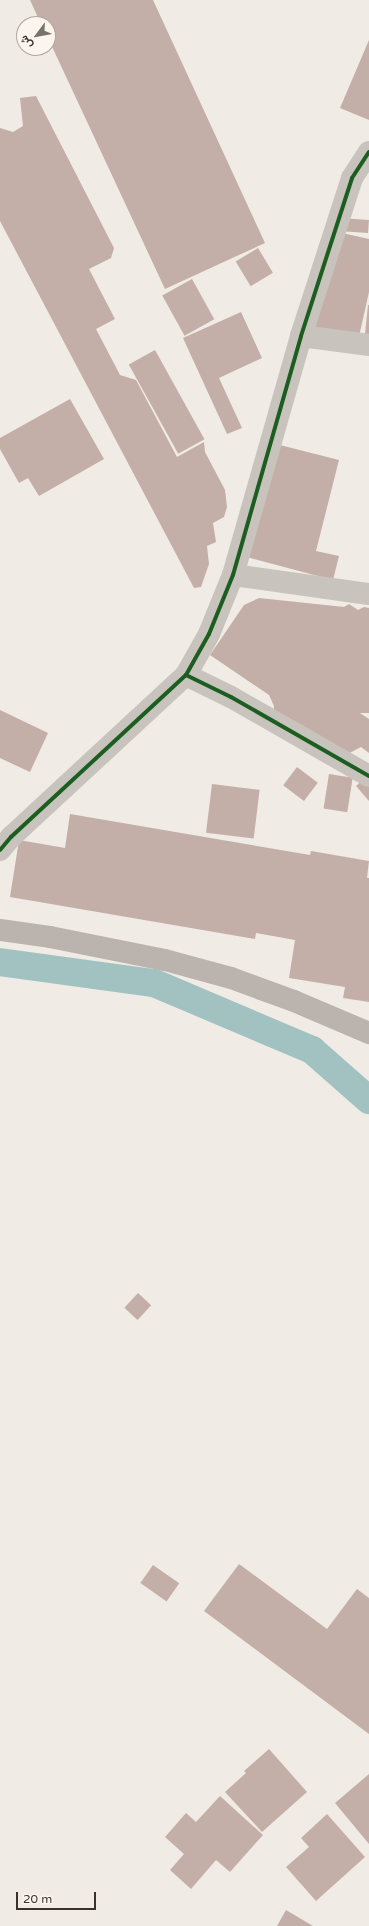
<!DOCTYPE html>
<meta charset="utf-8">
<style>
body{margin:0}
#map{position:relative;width:369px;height:1926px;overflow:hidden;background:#f0ebe5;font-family:"Varela Round",Vazirmatn,sans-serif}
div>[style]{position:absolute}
.canal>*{height:28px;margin:-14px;padding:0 14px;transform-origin:14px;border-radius:14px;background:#a1c2c1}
.building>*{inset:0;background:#c3afa7;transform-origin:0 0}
.minor>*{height:22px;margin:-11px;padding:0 11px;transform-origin:11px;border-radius:11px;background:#c9c3be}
.secondary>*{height:22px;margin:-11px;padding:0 11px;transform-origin:11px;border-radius:11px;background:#bab3ae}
.cycleway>*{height:4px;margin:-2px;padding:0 2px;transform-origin:2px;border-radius:2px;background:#1b5e20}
span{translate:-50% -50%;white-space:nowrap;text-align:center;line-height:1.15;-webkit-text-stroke:3px #fbf5ee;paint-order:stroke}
.north{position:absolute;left:16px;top:16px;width:40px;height:40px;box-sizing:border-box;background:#fbf5ee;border:1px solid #aea6a0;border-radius:50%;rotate:238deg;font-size:11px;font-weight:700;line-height:16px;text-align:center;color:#3b302b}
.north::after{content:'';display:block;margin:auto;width:14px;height:18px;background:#7a716c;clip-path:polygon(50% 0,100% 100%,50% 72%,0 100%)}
.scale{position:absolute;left:16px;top:1892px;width:80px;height:18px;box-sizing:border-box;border:2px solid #3b302b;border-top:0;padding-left:5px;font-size:12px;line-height:14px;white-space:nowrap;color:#3b302b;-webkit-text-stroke:3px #fbf5ee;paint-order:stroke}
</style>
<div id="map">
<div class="canal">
<div style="left:0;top:962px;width:155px;rotate:7.8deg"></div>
<div style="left:154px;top:983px;width:172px;rotate:23deg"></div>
<div style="left:312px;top:1050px;width:76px;rotate:41.3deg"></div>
</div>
<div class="building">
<div style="clip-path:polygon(30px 0,153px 0,265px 243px,165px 289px,48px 38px,48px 24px,41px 24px)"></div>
<div style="clip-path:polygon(369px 40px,369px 120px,340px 108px)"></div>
<div style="clip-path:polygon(36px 96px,114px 248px,111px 258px,89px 269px,115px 319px,96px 329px,120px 375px,136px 380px,177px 457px,204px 442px,205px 452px,225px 490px,227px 507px,224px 517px,213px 523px,216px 542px,207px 546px,209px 564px,201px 587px,194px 588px,0 221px,0 128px,13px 132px,23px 126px,20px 98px)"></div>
<div style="left:340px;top:218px;width:29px;height:13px;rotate:4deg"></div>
<div style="clip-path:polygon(333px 231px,369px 239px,369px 292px,358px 341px,310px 330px)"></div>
<div style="left:258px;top:248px;width:29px;height:26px;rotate:59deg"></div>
<div style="left:192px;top:279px;width:46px;height:34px;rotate:61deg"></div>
<div style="clip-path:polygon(368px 305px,369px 305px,369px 334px,365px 334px)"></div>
<div style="clip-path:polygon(241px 312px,262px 358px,219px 378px,242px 428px,227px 434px,183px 338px)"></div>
<div style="left:155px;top:350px;width:102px;height:30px;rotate:61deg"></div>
<div style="clip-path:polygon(70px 399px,104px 459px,39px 496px,28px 478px,19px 483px,0 449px,0 438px)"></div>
<div style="clip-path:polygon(268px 442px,339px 460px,316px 551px,339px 556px,333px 580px,239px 555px)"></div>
<div style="clip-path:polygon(259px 598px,344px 607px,349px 604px,358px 610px,364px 607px,369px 608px,369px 713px,360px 713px,369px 719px,369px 753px,361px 747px,338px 759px,273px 718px,274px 706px,269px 695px,210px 655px,244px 605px)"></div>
<div style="clip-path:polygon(0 710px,48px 733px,30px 772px,0 758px)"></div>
<div style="left:297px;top:767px;width:26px;height:23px;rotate:37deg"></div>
<div style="left:329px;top:774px;width:24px;height:35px;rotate:9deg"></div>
<div style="clip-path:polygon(366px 777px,369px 781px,369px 801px,356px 786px)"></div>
<div style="left:212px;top:784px;width:48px;height:49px;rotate:7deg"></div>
<div style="clip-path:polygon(70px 814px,310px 855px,311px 851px,369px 861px,367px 878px,369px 878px,369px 1002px,343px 998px,345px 987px,289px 978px,295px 940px,256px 933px,255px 939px,10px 897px,19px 840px,65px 848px)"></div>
<div style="left:138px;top:1293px;width:18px;height:20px;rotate:43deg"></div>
<div style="clip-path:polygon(239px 1564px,327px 1629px,357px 1589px,369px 1598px,369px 1734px,204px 1611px)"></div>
<div style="left:153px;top:1565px;width:32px;height:22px;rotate:35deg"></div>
<div style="clip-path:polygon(269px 1749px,307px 1792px,262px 1832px,225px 1792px,246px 1773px,244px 1771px)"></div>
<div style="clip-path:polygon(369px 1774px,369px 1844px,335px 1803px)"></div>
<div style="clip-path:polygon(220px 1796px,263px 1835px,230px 1872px,216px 1860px,191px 1889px,170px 1870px,184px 1854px,165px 1837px,186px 1813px,196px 1822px)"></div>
<div style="clip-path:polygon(327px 1814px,365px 1857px,316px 1901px,286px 1867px,309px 1847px,301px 1838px)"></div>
<div style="clip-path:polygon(286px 1910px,313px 1926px,277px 1926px)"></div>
</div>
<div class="minor">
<div style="left:301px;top:336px;width:69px;rotate:7.5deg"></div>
<div style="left:233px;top:575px;width:137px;rotate:8deg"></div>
<div style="left:186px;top:675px;width:50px;rotate:26.1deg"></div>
<div style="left:231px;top:697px;width:159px;rotate:29.8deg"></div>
<div style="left:0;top:850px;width:17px;rotate:-50deg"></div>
<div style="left:11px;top:837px;width:238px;rotate:-42.8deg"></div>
<div style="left:186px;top:675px;width:47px;rotate:-60.7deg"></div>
<div style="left:209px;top:634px;width:64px;rotate:-67.9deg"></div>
<div style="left:233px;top:575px;width:248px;rotate:-74.1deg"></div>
<div style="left:301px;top:336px;width:166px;rotate:-72.1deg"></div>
<div style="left:352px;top:178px;width:31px;rotate:-57deg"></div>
</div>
<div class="secondary">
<div style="left:0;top:930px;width:50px;rotate:8deg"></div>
<div style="left:50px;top:937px;width:117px;rotate:11.3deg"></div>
<div style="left:165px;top:960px;width:68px;rotate:15.3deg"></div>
<div style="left:231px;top:978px;width:67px;rotate:20.1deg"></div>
<div style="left:294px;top:1001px;width:82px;rotate:23.1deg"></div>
</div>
<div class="cycleway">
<div style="left:186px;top:675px;width:50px;rotate:26.1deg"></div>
<div style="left:231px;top:697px;width:159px;rotate:29.8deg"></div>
<div style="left:0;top:850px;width:17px;rotate:-50deg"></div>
<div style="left:11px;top:837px;width:238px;rotate:-42.8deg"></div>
<div style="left:186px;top:675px;width:47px;rotate:-60.7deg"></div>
<div style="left:209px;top:634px;width:64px;rotate:-67.9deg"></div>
<div style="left:233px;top:575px;width:248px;rotate:-74.1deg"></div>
<div style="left:301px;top:336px;width:166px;rotate:-72.1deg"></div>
<div style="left:352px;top:178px;width:31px;rotate:-57deg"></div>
</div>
<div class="north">ش</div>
<div class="scale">20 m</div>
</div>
